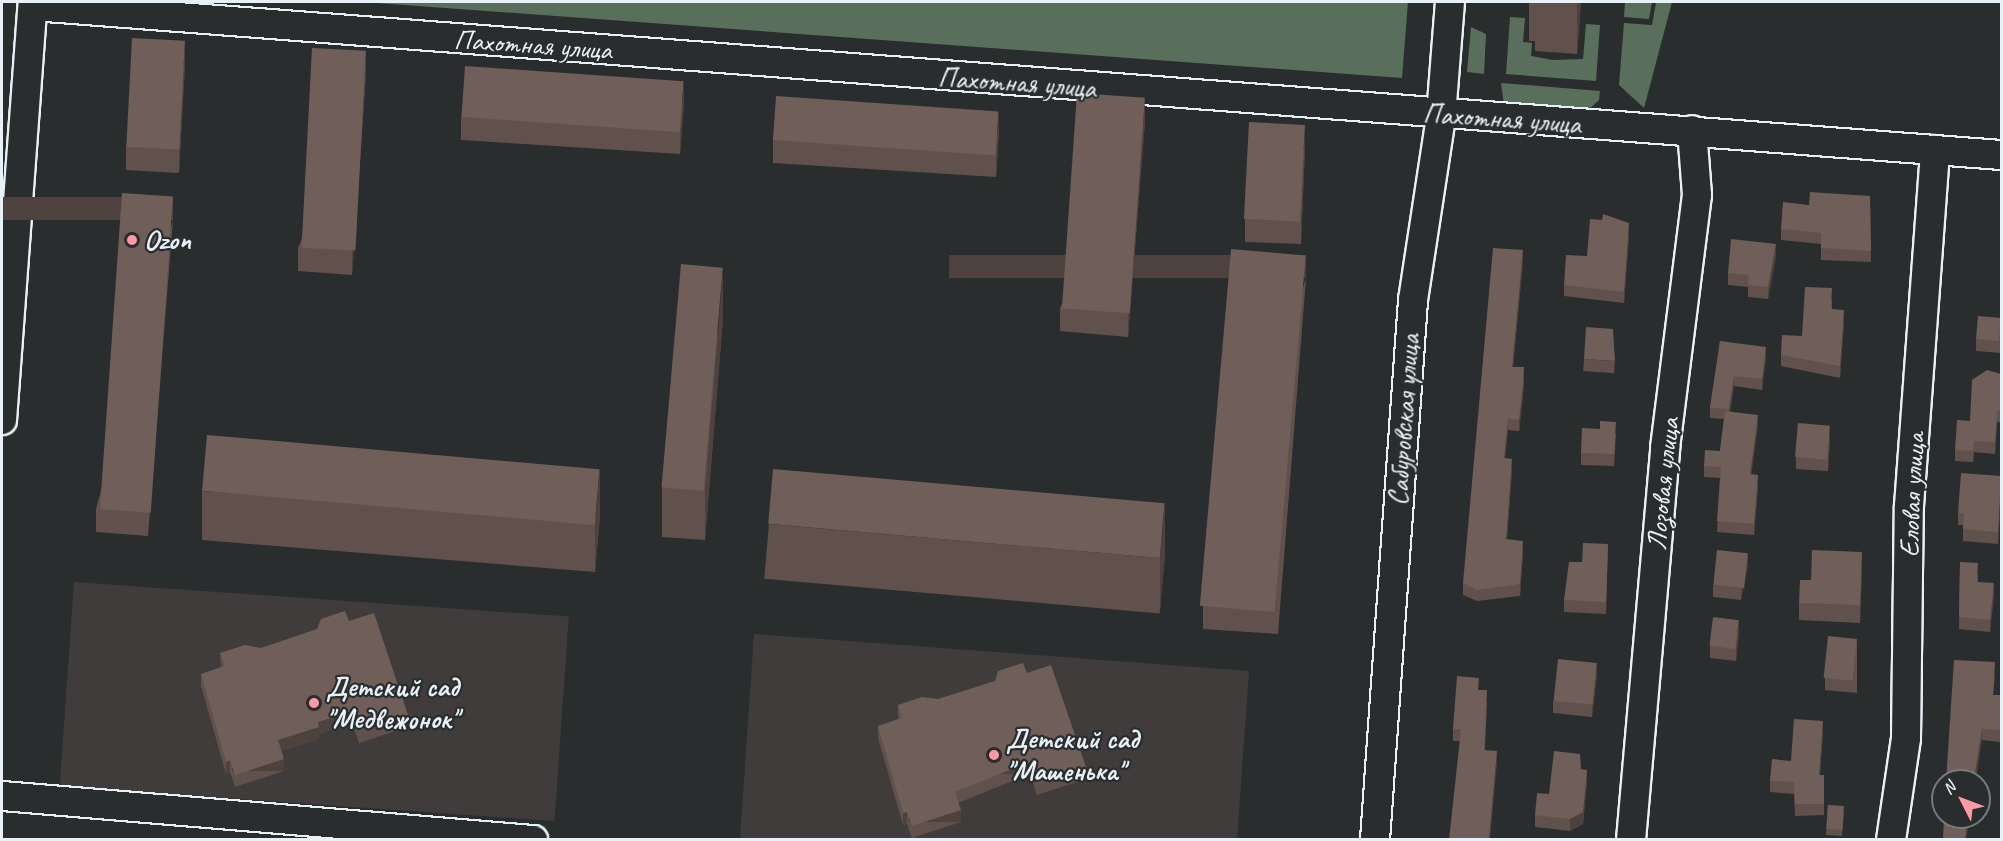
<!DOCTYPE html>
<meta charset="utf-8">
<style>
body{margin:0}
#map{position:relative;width:2003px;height:841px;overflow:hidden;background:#2a2d2e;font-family:Caveat,sans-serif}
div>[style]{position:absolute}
.built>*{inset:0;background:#3f3c3b;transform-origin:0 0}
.green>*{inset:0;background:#596f5b}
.roads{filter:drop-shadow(2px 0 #e8f1f8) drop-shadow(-2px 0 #e8f1f8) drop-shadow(0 2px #e8f1f8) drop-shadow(0 -2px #e8f1f8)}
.minor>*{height:28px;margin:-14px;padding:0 14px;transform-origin:14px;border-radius:14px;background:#2a2d2e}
.wall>*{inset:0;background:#60514c;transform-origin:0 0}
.shaded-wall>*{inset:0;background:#4e423e;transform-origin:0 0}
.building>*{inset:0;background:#705e58;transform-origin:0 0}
.dots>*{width:16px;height:16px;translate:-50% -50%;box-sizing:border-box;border:3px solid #2a2d2e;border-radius:50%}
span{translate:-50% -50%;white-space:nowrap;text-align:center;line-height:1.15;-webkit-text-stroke:4.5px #2a2d2e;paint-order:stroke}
.street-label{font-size:28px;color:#e8f1f8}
.poi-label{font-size:28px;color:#e8f1f8;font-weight:700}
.left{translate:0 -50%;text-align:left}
.frame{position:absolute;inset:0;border:3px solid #e8f1f8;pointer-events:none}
.north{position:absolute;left:1931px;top:769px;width:60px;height:60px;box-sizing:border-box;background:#2a2d2e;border:2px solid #767b7f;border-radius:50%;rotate:312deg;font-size:16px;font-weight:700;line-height:24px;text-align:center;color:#e8f1f8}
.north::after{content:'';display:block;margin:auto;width:21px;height:27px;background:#ff9aa2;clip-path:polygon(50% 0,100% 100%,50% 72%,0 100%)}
</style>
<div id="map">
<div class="built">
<div style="left:74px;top:582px;width:496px;height:205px;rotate:4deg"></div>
<div style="clip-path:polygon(754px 634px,1249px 671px,1237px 839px,740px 839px)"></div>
</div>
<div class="green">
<div style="clip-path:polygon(363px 2px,1408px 2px,1402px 78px)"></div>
<div style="clip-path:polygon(1625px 2px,1652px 2px,1649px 19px,1624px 17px)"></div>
<div style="clip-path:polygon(1656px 2px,1672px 2px,1644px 108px,1619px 85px,1624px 23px,1652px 25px)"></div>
<div style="clip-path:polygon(1510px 17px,1525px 18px,1523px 42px,1532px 43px,1531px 56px,1553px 60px,1583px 59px,1586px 24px,1600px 25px,1596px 81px,1506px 74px)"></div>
<div style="clip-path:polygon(1471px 27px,1486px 34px,1484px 74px,1467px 72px)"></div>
<div style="clip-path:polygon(1501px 83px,1600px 91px,1599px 100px,1585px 113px,1504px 105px)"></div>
</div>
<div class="roads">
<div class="minor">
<div style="left:33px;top:6px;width:1975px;rotate:4.33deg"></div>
<div style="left:2px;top:420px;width:419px;rotate:-85.8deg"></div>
<div style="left:2px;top:796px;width:533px;rotate:4.74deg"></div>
<div style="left:1375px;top:840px;width:541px;rotate:-85.97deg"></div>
<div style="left:1413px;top:300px;width:186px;rotate:-81.3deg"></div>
<div style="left:1441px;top:116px;width:114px;rotate:-85.5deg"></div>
<div style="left:1631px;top:840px;width:393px;rotate:-85deg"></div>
<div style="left:1665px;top:448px;width:255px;rotate:-82.8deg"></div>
<div style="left:1697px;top:195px;width:65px;rotate:-94.4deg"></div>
<div style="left:1891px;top:840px;width:103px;rotate:-81.6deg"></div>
<div style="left:1906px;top:738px;width:232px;rotate:-89.3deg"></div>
<div style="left:1909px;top:506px;width:357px;rotate:-85.8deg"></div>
</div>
</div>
<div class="wall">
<div style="clip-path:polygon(1529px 2px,1581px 2px,1577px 54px,1535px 51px,1535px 41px,1529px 41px)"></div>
<div style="clip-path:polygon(185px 64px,179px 173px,126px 170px,126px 147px)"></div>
<div style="clip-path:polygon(366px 74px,352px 275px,298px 271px,298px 248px)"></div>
<div style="clip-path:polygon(684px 103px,680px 154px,461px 140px,461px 117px)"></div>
<div style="clip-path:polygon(1145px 121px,1128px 337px,1060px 331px,1060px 308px)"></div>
<div style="clip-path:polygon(999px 133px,996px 177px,773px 163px,773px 140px)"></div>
<div style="clip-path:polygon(1305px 148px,1301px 244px,1245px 242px,1245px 219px)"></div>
<div style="clip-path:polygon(1870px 196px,1871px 262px,1821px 260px,1821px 244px,1781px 240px,1781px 229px,1809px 205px)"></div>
<div style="clip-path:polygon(173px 220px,148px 536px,96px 532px,96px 509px)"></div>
<div style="clip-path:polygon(1602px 220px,1629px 234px,1624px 303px,1564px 296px,1564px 285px,1587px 256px)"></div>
<div style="clip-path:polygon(1776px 256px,1768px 299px,1748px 297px,1748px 287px,1728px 285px,1728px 273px)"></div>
<div style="clip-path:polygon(1523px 262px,1513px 367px,1524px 379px,1523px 397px,1519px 431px,1508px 430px,1505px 458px,1512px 471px,1507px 539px,1523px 552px,1520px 596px,1477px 601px,1463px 595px,1463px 583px)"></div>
<div style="clip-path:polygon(1306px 278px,1278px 634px,1203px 629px,1203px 606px)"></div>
<div style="clip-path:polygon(1832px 300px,1832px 309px,1844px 321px,1840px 378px,1781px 366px,1781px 355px,1802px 336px)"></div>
<div style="clip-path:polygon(723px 318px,705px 540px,662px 537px,662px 487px)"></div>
<div style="clip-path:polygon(2001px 318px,2001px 353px,1976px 351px,1976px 339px)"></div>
<div style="clip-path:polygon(1720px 341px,1766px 357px,1762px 390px,1734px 386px,1730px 412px,1758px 426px,1751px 474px,1758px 486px,1754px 535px,1717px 532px,1720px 478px,1704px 477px,1704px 466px,1720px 451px,1724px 419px,1710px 418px,1710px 408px)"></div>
<div style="left:1584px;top:359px;width:31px;height:12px;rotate:4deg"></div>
<div style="clip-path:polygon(2001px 374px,2001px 422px,1997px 422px,1995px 454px,1974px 452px,1973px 462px,1955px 461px,1955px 450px,1970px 421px)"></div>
<div style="clip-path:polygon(1616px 434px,1614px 466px,1581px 465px,1581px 453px)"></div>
<div style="clip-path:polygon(1830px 438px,1828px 471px,1796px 469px,1796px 457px)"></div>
<div style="clip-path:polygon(2001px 476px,1998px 544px,1963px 541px,1963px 525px,1958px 525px,1958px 513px)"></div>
<div style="clip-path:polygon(202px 491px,600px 516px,595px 572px,202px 540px)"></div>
<div style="left:769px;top:524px;width:397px;height:55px;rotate:5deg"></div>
<div style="clip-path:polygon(1608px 544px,1606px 614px,1564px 612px,1564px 600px,1582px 562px)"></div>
<div style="clip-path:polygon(1960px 562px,1978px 575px,1978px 582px,1994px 595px,1990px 632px,1959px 629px)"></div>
<div style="clip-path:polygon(1748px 565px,1741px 600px,1713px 597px,1713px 585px)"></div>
<div style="clip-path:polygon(1862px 570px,1860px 623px,1799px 620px,1799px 603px)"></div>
<div style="clip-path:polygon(349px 621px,408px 727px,359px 743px,352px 723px,319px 734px,319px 739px,281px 751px,284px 771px,235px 787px,230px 772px,226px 774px,201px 686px,201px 674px,221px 667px,220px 653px,261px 648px)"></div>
<div style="clip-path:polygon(1739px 632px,1736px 661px,1710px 658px,1710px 646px)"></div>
<div style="clip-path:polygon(1857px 639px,1857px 693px,1825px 690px,1825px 678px)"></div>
<div style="clip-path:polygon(1027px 673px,1086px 779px,1037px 795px,1030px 774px,958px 803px,961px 822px,912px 838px,907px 824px,903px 825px,878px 738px,878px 726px,898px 719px,898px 705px,938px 699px)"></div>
<div style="clip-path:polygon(1995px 674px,1993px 695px,2001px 695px,2001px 742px,1982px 740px,1946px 781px)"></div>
<div style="clip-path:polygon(1597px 675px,1592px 717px,1553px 713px,1553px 701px)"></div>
<div style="clip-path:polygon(1478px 690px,1487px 702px,1485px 750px,1497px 763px,1459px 741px,1453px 741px,1453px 729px)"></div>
<div style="clip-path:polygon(1823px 732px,1820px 775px,1824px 775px,1824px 815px,1795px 816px,1794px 794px,1770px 792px,1770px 781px)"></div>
<div style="clip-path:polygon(1581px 769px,1587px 782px,1583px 824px,1570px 831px,1535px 827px,1535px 815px,1549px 794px)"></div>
<div style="clip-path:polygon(1828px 805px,1844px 812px,1842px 836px,1826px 835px)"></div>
</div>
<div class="shaded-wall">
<div style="clip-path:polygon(1577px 2px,1581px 2px,1577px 54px)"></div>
<div style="clip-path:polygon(185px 41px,185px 64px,179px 173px,179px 150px)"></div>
<div style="clip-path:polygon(366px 51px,366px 74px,352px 275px,352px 252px)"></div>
<div style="clip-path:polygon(684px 80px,684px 103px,680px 154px,680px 131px)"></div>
<div style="clip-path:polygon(1145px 98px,1145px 121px,1128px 337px,1128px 314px)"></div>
<div style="clip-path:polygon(999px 110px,999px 133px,996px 177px,996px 154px)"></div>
<div style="clip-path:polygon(1305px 125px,1305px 148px,1301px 244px,1301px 222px)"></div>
<div style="left:173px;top:197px;width:23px;height:317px;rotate:90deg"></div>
<div style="clip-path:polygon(1629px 223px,1629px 234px,1624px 303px,1624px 292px)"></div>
<div style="clip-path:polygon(1776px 244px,1776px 256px,1768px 299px,1768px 287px)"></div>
<div style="clip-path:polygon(1523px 250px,1523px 262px,1512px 378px,1512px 367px)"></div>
<div style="left:1306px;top:255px;width:23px;height:357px;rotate:90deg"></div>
<div style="clip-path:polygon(723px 268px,723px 318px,705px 540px,705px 490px)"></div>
<div style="clip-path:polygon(1844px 310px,1844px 321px,1840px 378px,1840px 366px)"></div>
<div style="clip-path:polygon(1766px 347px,1766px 357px,1762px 390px,1762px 379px)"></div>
<div style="clip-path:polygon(1524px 367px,1523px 397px,1519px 431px,1519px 420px)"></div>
<div style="clip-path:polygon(1734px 376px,1734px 386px,1729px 419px,1729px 409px)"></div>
<div style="clip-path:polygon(1758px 415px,1758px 426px,1750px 485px,1750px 474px)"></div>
<div style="clip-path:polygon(1508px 419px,1508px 430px,1504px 470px,1504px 458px)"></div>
<div style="clip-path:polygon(1830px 426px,1830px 438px,1828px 471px,1828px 459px)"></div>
<div style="clip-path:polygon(1512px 459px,1512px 471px,1506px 551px,1506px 539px)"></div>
<div style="clip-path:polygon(600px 467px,600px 516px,595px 572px,595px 523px)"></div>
<div style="clip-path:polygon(1758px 475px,1758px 486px,1754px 535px,1754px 524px)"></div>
<div style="clip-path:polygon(2001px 487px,2001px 499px,1998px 544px,1998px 532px)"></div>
<div style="clip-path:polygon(1165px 501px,1165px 556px,1160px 611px,1160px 556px)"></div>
<div style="clip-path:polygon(1523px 541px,1523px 552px,1520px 596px,1520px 584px)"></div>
<div style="clip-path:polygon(1862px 552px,1862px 570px,1860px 623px,1860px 605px)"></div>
<div style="clip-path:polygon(1748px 553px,1748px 565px,1741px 600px,1741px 588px)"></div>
<div style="clip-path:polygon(1994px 583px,1994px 595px,1990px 632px,1990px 620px)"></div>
<div style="clip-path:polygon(1739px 620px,1739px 632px,1736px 661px,1736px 649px)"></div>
<div style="clip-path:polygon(1597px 663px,1597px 675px,1592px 717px,1592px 705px)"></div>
<div style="clip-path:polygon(352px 711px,352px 723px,319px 734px,319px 739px,278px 752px,278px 740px,318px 722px)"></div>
<div style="left:408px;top:715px;width:12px;height:52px;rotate:90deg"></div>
<div style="clip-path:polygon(1823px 721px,1823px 732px,1819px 786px,1819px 775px)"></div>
<div style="clip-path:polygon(1982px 729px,1982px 740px,1976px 781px,1974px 781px)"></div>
<div style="clip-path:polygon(1497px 751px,1497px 763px,1490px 840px,1489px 840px)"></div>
<div style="left:284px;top:759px;width:12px;height:52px;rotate:90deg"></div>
<div style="clip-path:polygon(230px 760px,230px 772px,226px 774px,226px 762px)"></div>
<div style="left:1030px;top:762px;width:12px;height:81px;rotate:90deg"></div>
<div style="left:1086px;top:767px;width:12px;height:52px;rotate:90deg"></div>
<div style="clip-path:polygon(1587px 770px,1587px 782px,1583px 824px,1570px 831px,1570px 819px)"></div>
<div style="left:961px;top:810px;width:12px;height:52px;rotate:90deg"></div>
<div style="clip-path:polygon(907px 812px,907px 824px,903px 825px,903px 813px)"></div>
<div style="clip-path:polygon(1968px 817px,1970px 817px,1966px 840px,1965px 840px)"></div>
</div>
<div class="building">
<div style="left:132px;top:38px;width:53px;height:109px;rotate:3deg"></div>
<div style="left:312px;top:48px;width:54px;height:200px;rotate:3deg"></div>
<div style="left:465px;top:66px;width:219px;height:51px;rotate:4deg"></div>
<div style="left:1077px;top:93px;width:68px;height:216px;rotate:4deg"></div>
<div style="left:776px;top:96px;width:223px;height:44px;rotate:4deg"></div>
<div style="left:1249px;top:122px;width:56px;height:97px;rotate:3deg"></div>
<div style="clip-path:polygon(1810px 192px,1870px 196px,1871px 251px,1821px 248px,1821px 233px,1781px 229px,1783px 202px,1809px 205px)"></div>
<div style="left:122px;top:193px;width:51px;height:317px;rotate:4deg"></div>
<div style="clip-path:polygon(1603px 214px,1629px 223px,1624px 292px,1564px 285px,1566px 255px,1587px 256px,1590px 219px,1602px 220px)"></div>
<div style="clip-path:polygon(1731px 239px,1776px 244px,1768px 287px,1748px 285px,1749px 275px,1728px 273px)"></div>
<div style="clip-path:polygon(1493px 248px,1523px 250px,1512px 367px,1524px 367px,1523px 385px,1519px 420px,1508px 419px,1504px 458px,1512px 459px,1506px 539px,1523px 541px,1520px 584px,1477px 590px,1463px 583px)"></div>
<div style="left:1231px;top:249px;width:75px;height:358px;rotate:5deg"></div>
<div style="left:681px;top:264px;width:42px;height:224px;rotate:5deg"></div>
<div style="clip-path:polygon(1805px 287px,1832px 288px,1831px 309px,1844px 310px,1840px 366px,1781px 355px,1782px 335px,1802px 336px)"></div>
<div style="left:1978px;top:316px;width:23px;height:23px;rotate:5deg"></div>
<div style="clip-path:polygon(1586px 327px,1613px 329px,1615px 361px,1584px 359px)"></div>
<div style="clip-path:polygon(1720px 341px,1766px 347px,1762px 379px,1734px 376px,1729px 409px,1710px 408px)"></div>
<div style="clip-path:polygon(1987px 370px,2001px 374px,2001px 411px,1997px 411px,1995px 442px,1974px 441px,1973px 451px,1955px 450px,1957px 420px,1970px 421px,1972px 380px)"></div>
<div style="clip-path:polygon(1725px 411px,1758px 415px,1750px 474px,1758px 475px,1754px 524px,1717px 521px,1721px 467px,1704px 466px,1705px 450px,1720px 451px)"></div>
<div style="clip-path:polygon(1600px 421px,1616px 422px,1614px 454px,1581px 453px,1582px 428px,1600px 429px)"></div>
<div style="left:1798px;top:423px;width:32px;height:34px;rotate:5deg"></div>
<div style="left:207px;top:435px;width:394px;height:56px;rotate:5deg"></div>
<div style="left:773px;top:469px;width:393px;height:55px;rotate:5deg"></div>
<div style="clip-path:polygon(1961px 473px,2001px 476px,1998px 532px,1963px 529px,1964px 513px,1958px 513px)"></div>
<div style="clip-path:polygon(1583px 543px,1608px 544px,1606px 602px,1564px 600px,1569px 562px,1582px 562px)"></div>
<div style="left:1717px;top:550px;width:31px;height:35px;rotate:6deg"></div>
<div style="clip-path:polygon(1812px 550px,1862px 552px,1860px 605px,1799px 603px,1800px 580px,1811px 580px)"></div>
<div style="clip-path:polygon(1960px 562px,1978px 563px,1977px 582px,1994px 583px,1990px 620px,1959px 617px)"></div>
<div style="clip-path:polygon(345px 611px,349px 621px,374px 613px,408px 715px,359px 731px,352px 711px,318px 722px,319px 727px,278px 740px,284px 759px,235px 775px,230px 760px,226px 762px,201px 674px,225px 666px,220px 653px,245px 645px,261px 648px,317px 629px,321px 619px)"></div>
<div style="left:1713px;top:617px;width:26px;height:29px;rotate:7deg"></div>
<div style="left:1828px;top:636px;width:29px;height:42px;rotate:6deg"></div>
<div style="left:1558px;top:659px;width:39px;height:42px;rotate:6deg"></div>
<div style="clip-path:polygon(1954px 660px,1995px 662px,1993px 695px,2001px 695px,2001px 730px,1982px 729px,1974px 781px,1946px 781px)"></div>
<div style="clip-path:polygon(1023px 663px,1027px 673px,1051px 665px,1086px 767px,1037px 783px,1030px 762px,955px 792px,961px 810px,912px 826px,907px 812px,903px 813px,878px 726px,902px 718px,898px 705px,922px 697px,938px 699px,995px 681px,998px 671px)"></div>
<div style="clip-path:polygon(1457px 676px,1479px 678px,1478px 690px,1487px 690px,1484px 750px,1497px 751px,1489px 840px,1449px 840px,1461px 729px,1453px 729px)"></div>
<div style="clip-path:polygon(1794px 719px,1823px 721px,1819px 775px,1824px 775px,1824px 804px,1795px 804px,1794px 782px,1770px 781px,1772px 759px,1791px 761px)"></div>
<div style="clip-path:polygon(1554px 751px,1580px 754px,1581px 769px,1587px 770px,1583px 812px,1570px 819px,1535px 815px,1537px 793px,1549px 794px)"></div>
<div style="left:1828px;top:805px;width:16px;height:24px;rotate:4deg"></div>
<div style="clip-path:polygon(1944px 817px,1968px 817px,1965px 840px,1943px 840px)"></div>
</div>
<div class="dots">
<div style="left:132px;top:240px;background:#ff9aa2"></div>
<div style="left:314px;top:703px;background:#ff9aa2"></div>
<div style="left:994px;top:755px;background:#ff9aa2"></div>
</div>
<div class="street-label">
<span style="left:533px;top:45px;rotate:4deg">Пахотная улица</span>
<span style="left:1017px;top:83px;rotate:4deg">Пахотная улица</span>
<span style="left:1502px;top:119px;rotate:4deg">Пахотная улица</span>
<span style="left:1404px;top:420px;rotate:-86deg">Сабуровская улица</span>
<span style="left:1663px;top:484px;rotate:-84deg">Лозовая улица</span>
<span style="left:1912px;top:495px;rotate:-87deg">Еловая улица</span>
</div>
<div class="poi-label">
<span class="left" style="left:144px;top:240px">Ozon</span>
<span class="left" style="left:326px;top:703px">Детский сад<br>"Медвежонок"</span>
<span class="left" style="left:1006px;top:755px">Детский сад<br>"Машенька"</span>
</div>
<div class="frame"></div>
<div class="north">N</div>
</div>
